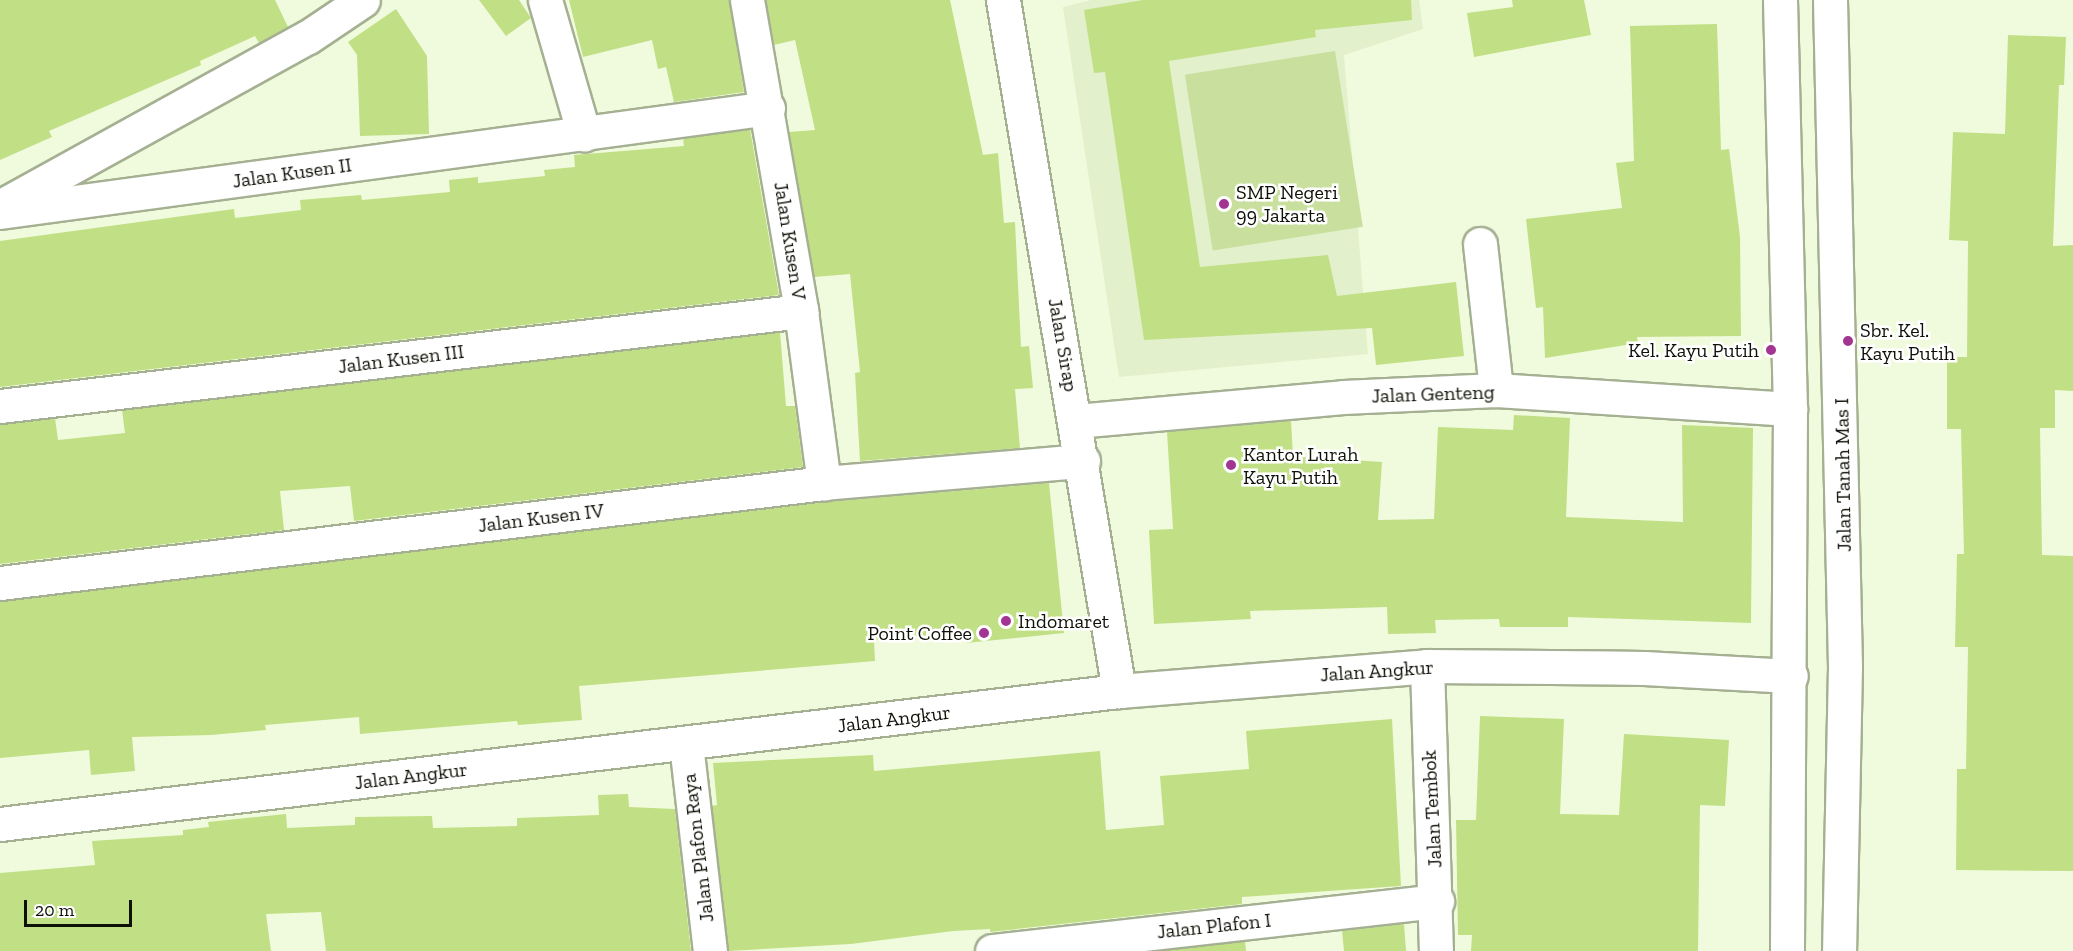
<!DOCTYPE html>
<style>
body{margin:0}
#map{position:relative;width:2073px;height:951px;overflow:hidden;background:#f0fbdd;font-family:"Zilla Slab",serif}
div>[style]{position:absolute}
.built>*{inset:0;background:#e2f0cb}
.green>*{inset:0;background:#c8df9d;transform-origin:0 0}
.building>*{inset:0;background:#c1df85}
.roads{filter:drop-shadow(2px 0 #a5b093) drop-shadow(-2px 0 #a5b093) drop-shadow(0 2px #a5b093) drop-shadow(0 -2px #a5b093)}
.minor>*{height:33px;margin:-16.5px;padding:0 16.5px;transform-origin:16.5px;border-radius:16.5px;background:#fff}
.dots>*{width:16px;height:16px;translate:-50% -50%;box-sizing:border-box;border:3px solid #fff;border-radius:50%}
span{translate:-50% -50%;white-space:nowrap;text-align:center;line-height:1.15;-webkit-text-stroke:5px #fff;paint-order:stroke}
.street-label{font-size:20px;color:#0e1107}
.poi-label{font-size:20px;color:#0e1107}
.left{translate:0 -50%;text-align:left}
.right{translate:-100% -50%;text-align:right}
.scale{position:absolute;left:24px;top:900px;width:108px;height:27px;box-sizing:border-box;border:3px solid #0e1107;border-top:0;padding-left:8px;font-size:18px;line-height:21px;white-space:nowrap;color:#0e1107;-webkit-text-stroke:4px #fff;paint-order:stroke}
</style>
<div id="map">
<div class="built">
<div style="clip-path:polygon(1091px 0,1419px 0,1423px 29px,1344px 55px,1368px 354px,1119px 377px,1063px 7px)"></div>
</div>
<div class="green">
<div style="left:1335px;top:51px;width:178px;height:152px;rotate:81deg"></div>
</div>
<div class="building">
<div style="clip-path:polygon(0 0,275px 0,288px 27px,259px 43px,255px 36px,200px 61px,201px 65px,49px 131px,52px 137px,0 160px)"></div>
<div style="clip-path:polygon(479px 0,519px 0,531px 18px,506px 36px)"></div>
<div style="clip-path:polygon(569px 0,729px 0,744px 92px,674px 102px,666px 67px,658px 69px,652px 40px,583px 57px)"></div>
<div style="clip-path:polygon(766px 0,950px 0,983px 155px,998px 153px,1004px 223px,1015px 222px,1021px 347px,1029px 346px,1033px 388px,1015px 389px,1020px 448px,860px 461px,855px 373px,860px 372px,850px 274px,814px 277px,789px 132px,815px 130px,795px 40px,774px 45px)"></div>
<div style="clip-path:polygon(1143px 0,1411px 0,1412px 20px,1315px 30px,1316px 37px,1169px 61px,1200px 267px,1328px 255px,1337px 296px,1456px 282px,1464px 356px,1376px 365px,1372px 328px,1144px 340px,1105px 72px,1094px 73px,1084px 10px)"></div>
<div style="clip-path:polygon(1512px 0,1584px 0,1591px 35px,1474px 57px,1467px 13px,1513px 7px)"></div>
<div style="clip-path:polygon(396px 9px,427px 56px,429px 134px,360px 136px,357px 55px,348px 42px)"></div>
<div style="clip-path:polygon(1717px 24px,1721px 150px,1729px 149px,1740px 237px,1741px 336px,1637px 337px,1638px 343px,1545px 358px,1543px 307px,1536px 308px,1526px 219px,1622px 208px,1616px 163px,1634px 161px,1630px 26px)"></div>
<div style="clip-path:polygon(2008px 35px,2066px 37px,2064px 85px,2059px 85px,2053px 246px,2073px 245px,2073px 391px,2055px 390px,2055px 428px,2040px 428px,2042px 555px,2073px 556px,2073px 871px,1956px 870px,1957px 769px,1966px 769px,1968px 647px,1955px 647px,1957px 554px,1964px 554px,1961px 429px,1947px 429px,1947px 357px,1967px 357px,1968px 241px,1949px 240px,1953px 132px,2005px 134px)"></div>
<div style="clip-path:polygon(750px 129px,779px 295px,0 387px,0 241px,234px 209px,235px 218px,301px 210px,300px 200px,361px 195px,362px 200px,450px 192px,449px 180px,478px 177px,478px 183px,545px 176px,544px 170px,575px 167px,574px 155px,684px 146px,683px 138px)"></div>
<div style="clip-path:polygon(780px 332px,786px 406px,795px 406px,803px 467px,354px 521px,350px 486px,280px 491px,284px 530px,0 564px,0 424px,55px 418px,58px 440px,125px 433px,122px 410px)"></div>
<div style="clip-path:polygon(1514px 415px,1570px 418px,1566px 517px,1683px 522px,1682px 425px,1753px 428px,1751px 623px,1568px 617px,1568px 627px,1500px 627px,1499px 619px,1435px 620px,1436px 633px,1388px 634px,1387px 607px,1250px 611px,1251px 619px,1154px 624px,1149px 530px,1173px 529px,1167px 432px,1291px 421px,1293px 456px,1382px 462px,1378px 520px,1434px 519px,1438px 427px,1513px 430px)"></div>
<div style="clip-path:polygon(1049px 483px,1064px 633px,966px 643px,965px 632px,874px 640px,875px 661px,579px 686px,582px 720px,518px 725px,517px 721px,360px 734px,359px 717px,265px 725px,266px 730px,211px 735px,132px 737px,135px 771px,91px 775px,89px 750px,0 758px,0 601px,826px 502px)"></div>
<div style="clip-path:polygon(1480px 716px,1564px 719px,1560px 814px,1619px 815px,1624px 734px,1729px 740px,1725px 806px,1700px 805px,1698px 951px,1471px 951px,1472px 935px,1458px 935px,1456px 820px,1476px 820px)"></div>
<div style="clip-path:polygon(1392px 719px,1401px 886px,1242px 897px,1242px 904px,990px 932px,990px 929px,953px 931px,851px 944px,728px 951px,712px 806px,717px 805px,713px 763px,873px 755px,874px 771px,1100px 751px,1106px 830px,1164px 825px,1160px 776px,1249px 769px,1246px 731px)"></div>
<div style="clip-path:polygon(628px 794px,629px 807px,675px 809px,691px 951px,326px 951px,321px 912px,266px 914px,271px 951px,0 951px,0 873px,95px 865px,92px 841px,183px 835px,183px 830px,209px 827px,208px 822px,286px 814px,287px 828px,355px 825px,355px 817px,432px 816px,433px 828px,517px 826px,517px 818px,599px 815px,598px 795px)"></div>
<div style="clip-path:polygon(1404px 924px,1406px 951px,1344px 951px,1342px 931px)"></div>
<div style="clip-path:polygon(1245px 941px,1246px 951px,1160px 951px)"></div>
</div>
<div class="roads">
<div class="minor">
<div style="left:545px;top:0;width:140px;rotate:73.8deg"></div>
<div style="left:747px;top:0;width:316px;rotate:80.1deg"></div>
<div style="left:801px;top:311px;width:174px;rotate:82.4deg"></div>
<div style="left:1003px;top:0;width:701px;rotate:80.47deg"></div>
<div style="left:1780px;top:0;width:409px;rotate:88.6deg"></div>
<div style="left:1790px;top:409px;width:542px;rotate:90.32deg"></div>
<div style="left:1830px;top:0;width:667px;rotate:88.71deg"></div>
<div style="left:1845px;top:667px;width:284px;rotate:91.2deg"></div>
<div style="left:5px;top:204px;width:346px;rotate:-28.9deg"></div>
<div style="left:308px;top:37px;width:66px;rotate:-33.9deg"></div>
<div style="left:0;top:212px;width:775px;rotate:-7.71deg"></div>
<div style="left:1480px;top:244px;width:147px;rotate:83.7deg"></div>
<div style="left:0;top:406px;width:807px;rotate:-6.76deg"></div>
<div style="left:1076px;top:421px;width:268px;rotate:-5.1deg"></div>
<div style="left:1343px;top:397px;width:153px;rotate:-2.6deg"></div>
<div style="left:1496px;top:390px;width:295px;rotate:3.7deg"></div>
<div style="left:0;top:583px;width:830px;rotate:-6.92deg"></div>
<div style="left:824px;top:483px;width:260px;rotate:-4.9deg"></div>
<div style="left:1427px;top:666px;width:285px;rotate:88.2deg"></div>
<div style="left:686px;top:744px;width:208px;rotate:83.4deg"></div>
<div style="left:0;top:824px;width:1127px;rotate:-6.78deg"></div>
<div style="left:1119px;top:691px;width:309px;rotate:-4.6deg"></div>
<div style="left:1427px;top:666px;width:217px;rotate:0.5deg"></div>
<div style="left:1644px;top:668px;width:147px;rotate:3.1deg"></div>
<div style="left:992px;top:951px;width:448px;rotate:-6.4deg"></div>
</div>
</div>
<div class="dots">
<div style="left:1224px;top:204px;background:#a23492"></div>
<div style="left:1848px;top:341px;background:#a23492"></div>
<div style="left:1771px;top:350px;background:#a23492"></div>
<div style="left:1231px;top:465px;background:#a23492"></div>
<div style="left:1006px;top:621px;background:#a23492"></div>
<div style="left:984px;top:633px;background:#a23492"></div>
</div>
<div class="street-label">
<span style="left:292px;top:173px;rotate:-8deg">Jalan Kusen II</span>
<span style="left:790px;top:241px;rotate:81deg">Jalan Kusen V</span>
<span style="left:1063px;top:345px;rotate:80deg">Jalan Sirap</span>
<span style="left:401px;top:359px;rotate:-7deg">Jalan Kusen III</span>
<span style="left:1433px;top:394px;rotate:-2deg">Jalan Genteng</span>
<span style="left:1843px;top:475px;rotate:-91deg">Jalan Tanah Mas I</span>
<span style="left:541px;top:518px;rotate:-7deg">Jalan Kusen IV</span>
<span style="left:1377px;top:671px;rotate:-4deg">Jalan Angkur</span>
<span style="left:894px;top:719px;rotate:-7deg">Jalan Angkur</span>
<span style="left:411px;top:776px;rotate:-7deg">Jalan Angkur</span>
<span style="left:1432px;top:809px;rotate:-93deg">Jalan Tembok</span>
<span style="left:698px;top:848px;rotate:-97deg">Jalan Plafon Raya</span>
<span style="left:1214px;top:926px;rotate:-6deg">Jalan Plafon I</span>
</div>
<div class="poi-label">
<span class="left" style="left:1236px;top:204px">SMP Negeri<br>99 Jakarta</span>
<span class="left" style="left:1860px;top:342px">Sbr. Kel.<br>Kayu Putih</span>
<span class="right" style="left:1759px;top:350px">Kel. Kayu Putih</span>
<span class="left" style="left:1243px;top:466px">Kantor Lurah<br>Kayu Putih</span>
<span class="left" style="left:1018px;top:621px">Indomaret</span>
<span class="right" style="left:972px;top:633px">Point Coffee</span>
</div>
<div class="scale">20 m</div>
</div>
